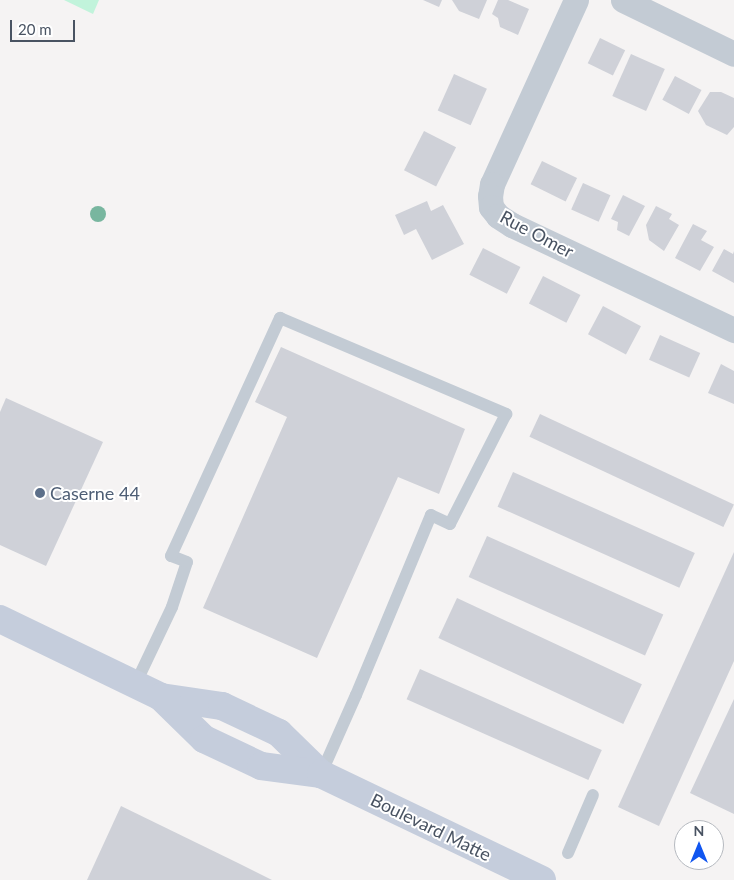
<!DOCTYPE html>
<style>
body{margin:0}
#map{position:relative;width:734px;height:880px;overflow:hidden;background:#f5f3f3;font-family:Lato,sans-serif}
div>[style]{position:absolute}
.green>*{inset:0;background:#c1f3db}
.building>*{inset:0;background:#cfd1d8;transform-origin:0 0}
.service>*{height:12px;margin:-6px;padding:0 6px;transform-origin:6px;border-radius:6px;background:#c3cbd4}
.minor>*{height:25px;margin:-12.5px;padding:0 12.5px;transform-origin:12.5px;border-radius:12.5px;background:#c3cbd4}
.secondary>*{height:28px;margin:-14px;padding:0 14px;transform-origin:14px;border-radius:14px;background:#c5cddc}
.trees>*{width:16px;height:16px;margin:-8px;border-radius:50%;background:#78b69f}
.dots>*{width:14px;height:14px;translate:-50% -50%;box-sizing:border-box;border:2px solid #fff;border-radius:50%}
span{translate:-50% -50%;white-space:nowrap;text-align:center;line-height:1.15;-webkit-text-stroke:4px #fff;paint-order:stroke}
.street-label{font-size:18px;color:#495362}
.service-label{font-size:18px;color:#4e5e75}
.left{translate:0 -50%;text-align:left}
.north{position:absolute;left:674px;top:820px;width:50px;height:50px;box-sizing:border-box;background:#fff;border:1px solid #b6bac0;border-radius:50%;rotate:0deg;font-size:14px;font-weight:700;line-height:20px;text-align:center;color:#495362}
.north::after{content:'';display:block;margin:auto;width:18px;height:22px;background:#1156f0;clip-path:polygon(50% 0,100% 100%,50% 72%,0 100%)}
.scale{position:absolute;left:10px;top:20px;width:65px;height:22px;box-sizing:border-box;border:2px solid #495362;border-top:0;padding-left:6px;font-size:15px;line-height:18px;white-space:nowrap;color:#495362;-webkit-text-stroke:4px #fff;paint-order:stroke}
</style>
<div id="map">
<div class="green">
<div style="clip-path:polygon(64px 0,99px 0,93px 14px)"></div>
</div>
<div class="building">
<div style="clip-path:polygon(423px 0,442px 0,439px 7px)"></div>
<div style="clip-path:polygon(452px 0,487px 0,479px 19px,459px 11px)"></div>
<div style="clip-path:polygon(498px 0,508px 0,529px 9px,518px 35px,500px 27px,498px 18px,492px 14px)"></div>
<div style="left:600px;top:38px;width:28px;height:28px;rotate:26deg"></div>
<div style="left:631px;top:54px;width:37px;height:46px;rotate:24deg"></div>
<div style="left:454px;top:74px;width:36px;height:40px;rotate:24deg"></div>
<div style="left:675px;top:76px;width:30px;height:27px;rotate:28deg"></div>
<div style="clip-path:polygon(710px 92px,721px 92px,734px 98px,734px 127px,727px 135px,706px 125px,698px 111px)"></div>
<div style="left:424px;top:131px;width:36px;height:44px;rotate:27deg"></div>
<div style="left:542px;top:161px;width:39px;height:26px;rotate:26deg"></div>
<div style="left:583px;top:183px;width:30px;height:29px;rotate:24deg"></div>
<div style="clip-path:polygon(623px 195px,645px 206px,629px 236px,617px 230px,618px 222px,611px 219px)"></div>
<div style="clip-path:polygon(427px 201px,431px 211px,443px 205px,464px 244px,432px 260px,416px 229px,404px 235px,395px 215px)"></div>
<div style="clip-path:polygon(656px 206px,672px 214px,669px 219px,679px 225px,664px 251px,649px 240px,646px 225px)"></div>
<div style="clip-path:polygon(693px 224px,707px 231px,701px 240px,714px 247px,700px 271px,675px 258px)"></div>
<div style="left:483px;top:248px;width:42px;height:30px;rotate:27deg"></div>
<div style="clip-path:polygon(724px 249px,733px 254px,734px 251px,734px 283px,712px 271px)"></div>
<div style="left:543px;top:276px;width:42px;height:31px;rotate:27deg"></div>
<div style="left:603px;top:306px;width:43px;height:32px;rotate:28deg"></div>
<div style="left:660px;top:335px;width:44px;height:27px;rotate:24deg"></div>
<div style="clip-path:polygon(281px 347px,465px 429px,439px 494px,398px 477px,317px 658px,203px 608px,287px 417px,255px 402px)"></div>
<div style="clip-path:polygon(721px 364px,734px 371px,734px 404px,708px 393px)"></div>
<div style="clip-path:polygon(6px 398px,103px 442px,46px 566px,0 545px,0 412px)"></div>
<div style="left:540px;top:414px;width:214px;height:25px;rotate:25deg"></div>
<div style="left:513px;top:472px;width:199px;height:38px;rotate:24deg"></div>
<div style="left:487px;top:536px;width:193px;height:45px;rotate:24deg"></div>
<div style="clip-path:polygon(734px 552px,734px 661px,659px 826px,618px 807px)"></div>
<div style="left:457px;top:598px;width:204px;height:44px;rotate:25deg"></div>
<div style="left:420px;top:669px;width:199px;height:33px;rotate:24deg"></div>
<div style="clip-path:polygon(734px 699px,734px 814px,690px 793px)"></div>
<div style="clip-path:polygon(121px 806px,238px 863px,272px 880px,87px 880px)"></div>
</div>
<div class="service">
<div style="left:135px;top:685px;width:86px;rotate:-64.6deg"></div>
<div style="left:172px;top:607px;width:47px;rotate:-71.6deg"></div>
<div style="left:187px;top:562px;width:17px;rotate:-159deg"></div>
<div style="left:171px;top:556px;width:262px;rotate:-65.4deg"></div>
<div style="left:280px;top:318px;width:246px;rotate:23deg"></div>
<div style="left:506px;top:414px;width:123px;rotate:117deg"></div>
<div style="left:450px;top:524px;width:21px;rotate:-155deg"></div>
<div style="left:431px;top:515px;width:195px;rotate:112.6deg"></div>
<div style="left:356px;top:695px;width:86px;rotate:113.9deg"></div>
<div style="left:568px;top:853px;width:63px;rotate:-66.7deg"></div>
</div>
<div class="minor">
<div style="left:576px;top:0;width:202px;rotate:114.5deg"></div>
<div style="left:492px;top:184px;width:12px;rotate:99deg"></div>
<div style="left:490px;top:196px;width:11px;rotate:85deg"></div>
<div style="left:491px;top:207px;width:11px;rotate:52deg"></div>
<div style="left:498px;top:216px;width:17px;rotate:33deg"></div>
<div style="left:512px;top:225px;width:246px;rotate:25.3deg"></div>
<div style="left:623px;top:0;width:123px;rotate:25.9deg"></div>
</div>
<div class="secondary">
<div style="left:0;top:619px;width:179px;rotate:25.8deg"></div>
<div style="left:161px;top:697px;width:62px;rotate:8.4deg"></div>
<div style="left:222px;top:706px;width:63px;rotate:25.3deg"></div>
<div style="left:279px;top:733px;width:59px;rotate:44.3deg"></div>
<div style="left:161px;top:697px;width:60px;rotate:44.3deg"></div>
<div style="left:204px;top:739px;width:63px;rotate:25.3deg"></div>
<div style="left:261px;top:766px;width:61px;rotate:7.6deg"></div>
<div style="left:321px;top:774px;width:245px;rotate:25.6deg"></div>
</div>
<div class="trees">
<div style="left:98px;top:214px"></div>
</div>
<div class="dots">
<div style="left:40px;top:493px;background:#5c6f8a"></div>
</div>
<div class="street-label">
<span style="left:537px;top:234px;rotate:28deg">Rue Omer</span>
<span style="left:431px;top:827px;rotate:26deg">Boulevard Matte</span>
</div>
<div class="service-label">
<span class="left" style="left:50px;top:493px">Caserne 44</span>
</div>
<div class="north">N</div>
<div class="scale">20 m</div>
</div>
